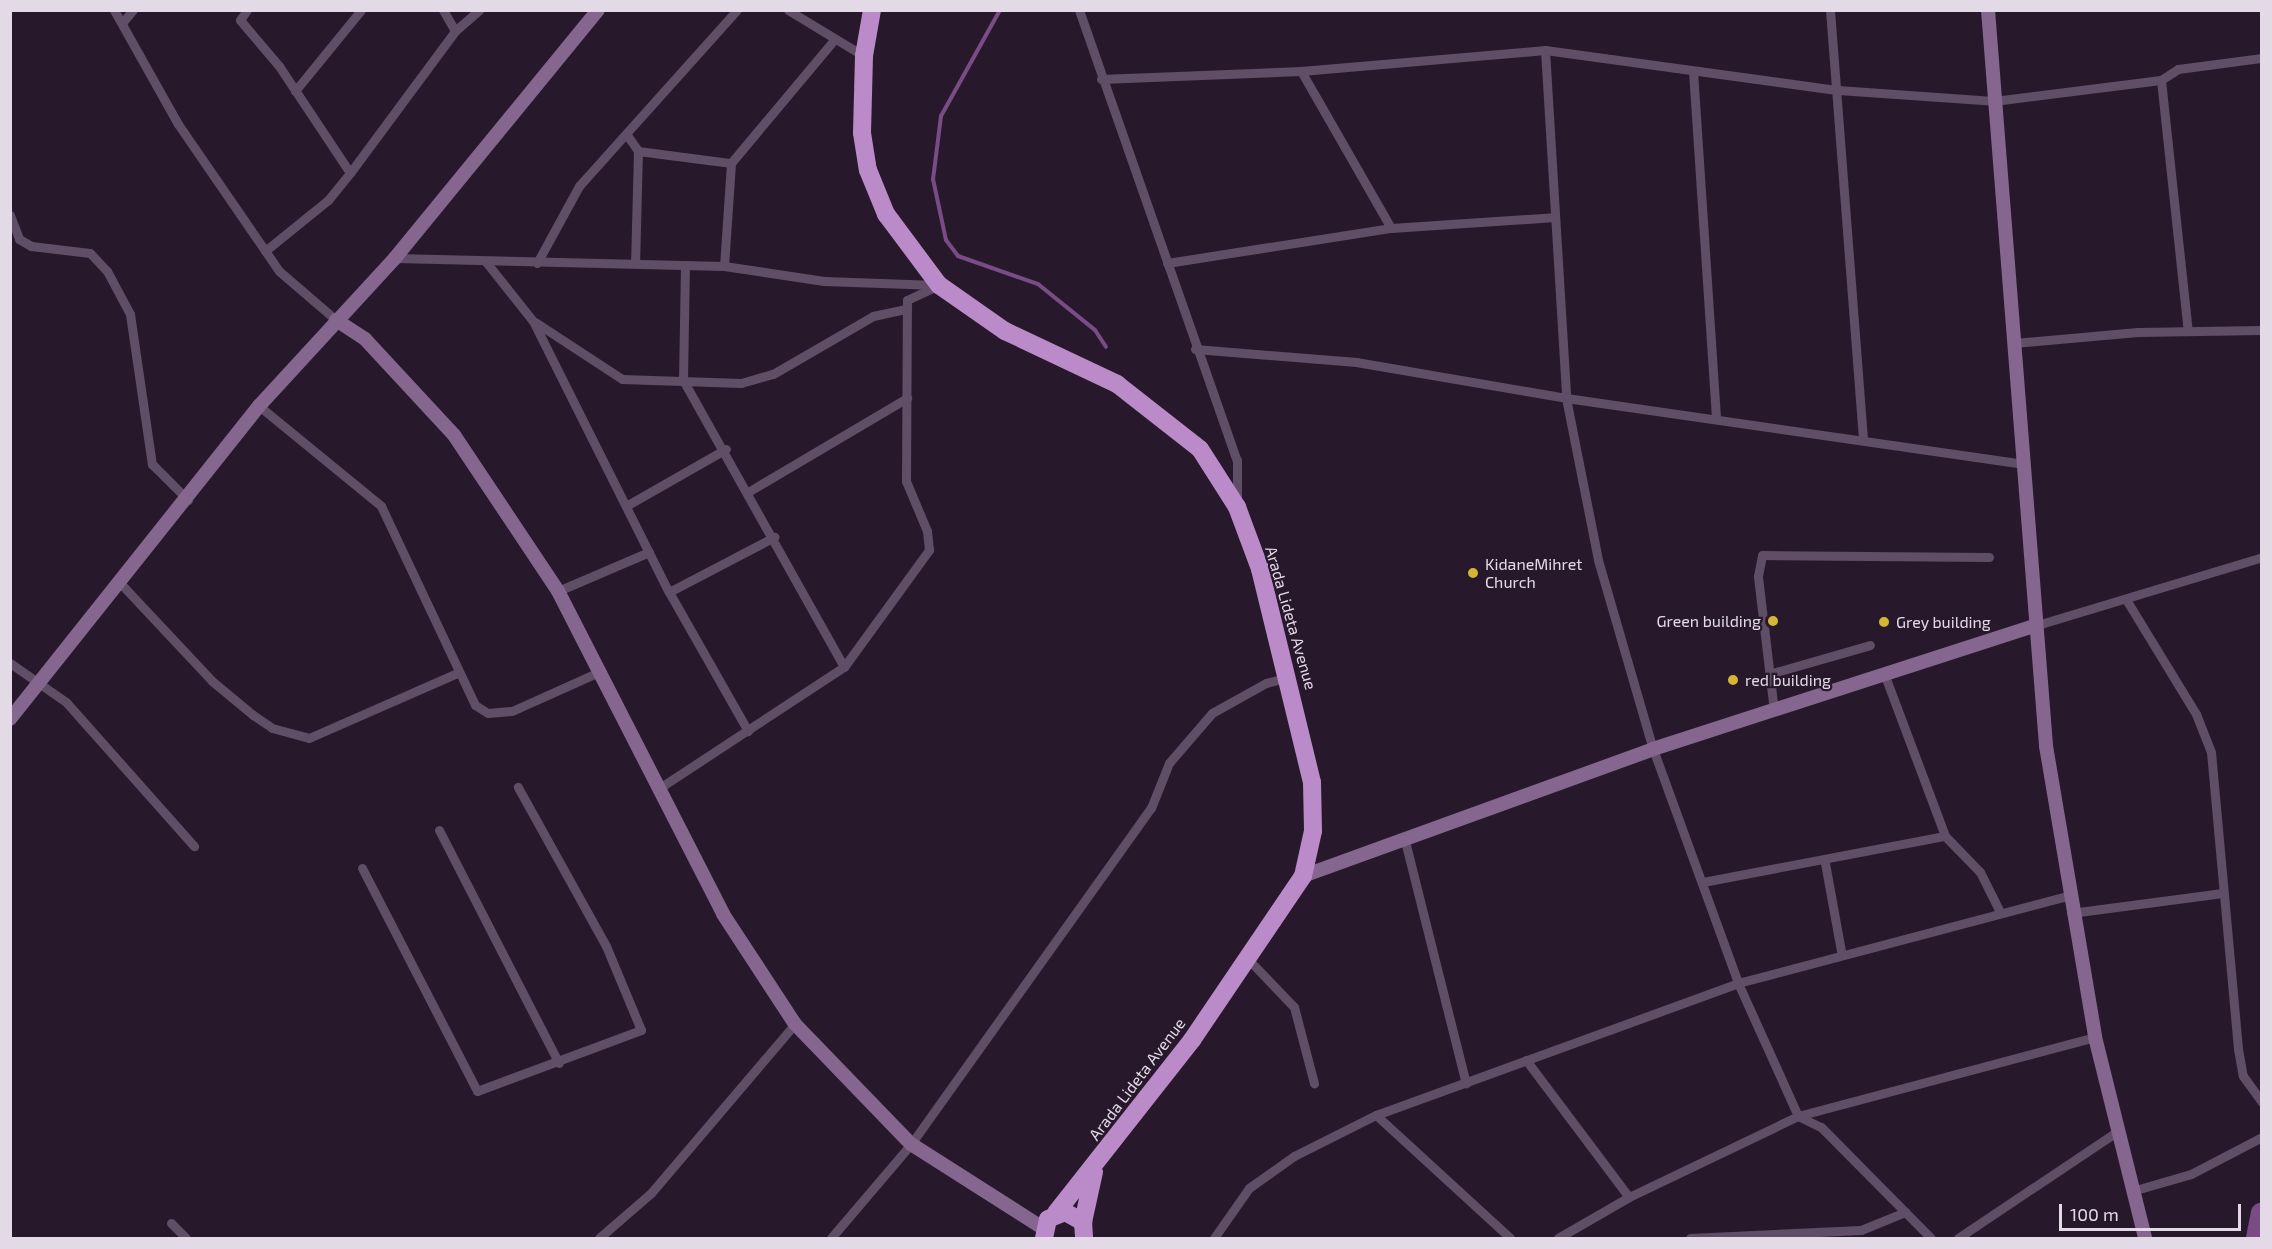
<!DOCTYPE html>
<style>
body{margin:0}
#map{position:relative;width:2272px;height:1249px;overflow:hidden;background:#27192b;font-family:"Exo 2",sans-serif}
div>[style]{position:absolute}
.stream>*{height:4px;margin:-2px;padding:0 2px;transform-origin:2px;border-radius:2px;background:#794c86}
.river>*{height:22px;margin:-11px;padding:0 11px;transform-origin:11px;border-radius:11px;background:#794c86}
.street>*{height:9px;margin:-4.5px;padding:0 4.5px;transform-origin:4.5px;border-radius:4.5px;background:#604d66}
.secondary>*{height:14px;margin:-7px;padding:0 7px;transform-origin:7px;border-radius:7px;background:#85668e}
.highway>*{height:18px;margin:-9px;padding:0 9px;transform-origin:9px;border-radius:9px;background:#bb8ac9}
.dots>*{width:16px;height:16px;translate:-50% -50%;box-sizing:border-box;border:3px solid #27192b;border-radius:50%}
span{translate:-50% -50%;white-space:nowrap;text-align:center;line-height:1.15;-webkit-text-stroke:4.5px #27192b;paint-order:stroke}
.poi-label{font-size:16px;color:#e4dae7}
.left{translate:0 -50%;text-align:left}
.right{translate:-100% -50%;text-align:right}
.street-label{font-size:16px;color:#e4dae7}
.frame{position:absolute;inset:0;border:12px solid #e4dae7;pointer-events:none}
.scale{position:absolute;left:2059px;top:1204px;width:182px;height:27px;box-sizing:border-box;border:3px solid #e4dae7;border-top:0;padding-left:8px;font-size:18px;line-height:21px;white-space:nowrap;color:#e4dae7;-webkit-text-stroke:4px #27192b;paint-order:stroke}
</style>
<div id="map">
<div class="stream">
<div style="left:1000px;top:10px;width:121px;rotate:119.1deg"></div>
<div style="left:941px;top:116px;width:64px;rotate:97.2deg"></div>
<div style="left:933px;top:179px;width:62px;rotate:78deg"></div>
<div style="left:946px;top:240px;width:20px;rotate:53deg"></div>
<div style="left:958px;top:256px;width:85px;rotate:19.3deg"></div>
<div style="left:1038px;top:284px;width:73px;rotate:38.9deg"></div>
<div style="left:1095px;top:330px;width:20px;rotate:57deg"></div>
</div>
<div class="river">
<div style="left:2257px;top:1238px;width:25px;rotate:-79deg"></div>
</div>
<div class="street">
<div style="left:114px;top:10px;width:131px;rotate:60.7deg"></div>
<div style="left:178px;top:124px;width:178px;rotate:55.5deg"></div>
<div style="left:279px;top:271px;width:75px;rotate:40.7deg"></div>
<div style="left:247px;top:10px;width:12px;rotate:125deg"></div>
<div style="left:240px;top:20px;width:60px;rotate:49.7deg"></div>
<div style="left:279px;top:66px;width:128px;rotate:56.4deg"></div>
<div style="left:350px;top:173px;width:35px;rotate:129deg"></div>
<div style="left:328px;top:200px;width:81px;rotate:141deg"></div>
<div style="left:443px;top:10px;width:24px;rotate:60deg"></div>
<div style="left:788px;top:10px;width:89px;rotate:31.2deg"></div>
<div style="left:1079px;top:10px;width:477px;rotate:70.7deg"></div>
<div style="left:1237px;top:460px;width:41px;rotate:90deg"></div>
<div style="left:1830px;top:10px;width:429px;rotate:85.6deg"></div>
<div style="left:122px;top:23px;width:17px;rotate:-50deg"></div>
<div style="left:1545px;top:50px;width:349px;rotate:86.5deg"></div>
<div style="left:1566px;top:398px;width:165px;rotate:78.8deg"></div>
<div style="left:1598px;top:560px;width:197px;rotate:73.8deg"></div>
<div style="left:1653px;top:749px;width:249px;rotate:70deg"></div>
<div style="left:1738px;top:983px;width:146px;rotate:65.7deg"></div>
<div style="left:1798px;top:1116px;width:25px;rotate:26deg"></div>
<div style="left:1821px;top:1127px;width:156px;rotate:45.3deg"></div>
<div style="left:1301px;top:71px;width:181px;rotate:60.2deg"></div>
<div style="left:1693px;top:71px;width:349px;rotate:86.2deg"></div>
<div style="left:1101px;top:79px;width:200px;rotate:-2.3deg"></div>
<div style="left:1301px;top:71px;width:245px;rotate:-4.9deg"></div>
<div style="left:1545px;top:50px;width:296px;rotate:7.8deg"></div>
<div style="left:1838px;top:90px;width:156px;rotate:4deg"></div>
<div style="left:1994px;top:101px;width:168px;rotate:-7.2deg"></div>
<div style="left:2161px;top:80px;width:20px;rotate:-33deg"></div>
<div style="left:2178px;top:69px;width:85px;rotate:-7.5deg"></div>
<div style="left:2161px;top:80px;width:252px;rotate:83.9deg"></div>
<div style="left:295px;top:91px;width:104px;rotate:-50.8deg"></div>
<div style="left:627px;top:135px;width:19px;rotate:55deg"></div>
<div style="left:638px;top:151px;width:111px;rotate:91.5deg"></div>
<div style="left:638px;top:151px;width:94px;rotate:7.4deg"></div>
<div style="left:350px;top:173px;width:177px;rotate:-53.5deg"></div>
<div style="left:455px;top:31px;width:32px;rotate:-41deg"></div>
<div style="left:10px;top:215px;width:26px;rotate:69deg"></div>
<div style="left:19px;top:239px;width:14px;rotate:30deg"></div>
<div style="left:31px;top:246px;width:59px;rotate:6.8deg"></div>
<div style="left:90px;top:253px;width:25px;rotate:47deg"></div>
<div style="left:107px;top:271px;width:49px;rotate:61.9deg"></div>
<div style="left:130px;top:314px;width:152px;rotate:81.7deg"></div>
<div style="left:152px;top:464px;width:51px;rotate:45deg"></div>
<div style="left:395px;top:258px;width:329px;rotate:1.4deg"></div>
<div style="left:724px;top:266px;width:101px;rotate:8.5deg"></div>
<div style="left:824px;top:281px;width:113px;rotate:2deg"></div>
<div style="left:486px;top:262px;width:75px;rotate:51.5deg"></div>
<div style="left:533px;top:321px;width:303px;rotate:63.4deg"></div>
<div style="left:669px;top:592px;width:160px;rotate:60.4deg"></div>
<div style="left:537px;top:263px;width:88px;rotate:-61.4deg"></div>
<div style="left:579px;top:186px;width:237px;rotate:-48.1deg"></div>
<div style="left:1167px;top:263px;width:227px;rotate:-8.9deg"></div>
<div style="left:1391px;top:228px;width:164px;rotate:-3.8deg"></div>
<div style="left:685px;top:265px;width:115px;rotate:91deg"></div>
<div style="left:683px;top:380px;width:329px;rotate:60.7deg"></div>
<div style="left:724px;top:266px;width:103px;rotate:-86.1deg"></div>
<div style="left:731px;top:163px;width:159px;rotate:-50.1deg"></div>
<div style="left:535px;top:322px;width:104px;rotate:33.2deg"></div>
<div style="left:622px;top:379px;width:119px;rotate:1.9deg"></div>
<div style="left:741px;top:383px;width:33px;rotate:-16deg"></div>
<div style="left:773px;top:374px;width:116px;rotate:-30.1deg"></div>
<div style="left:873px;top:316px;width:35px;rotate:-12deg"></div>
<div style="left:2014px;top:343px;width:124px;rotate:-5.1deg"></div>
<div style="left:2138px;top:332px;width:124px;rotate:-0.9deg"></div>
<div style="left:1195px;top:349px;width:162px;rotate:4.6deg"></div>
<div style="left:1356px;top:362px;width:213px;rotate:9.7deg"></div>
<div style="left:1566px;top:398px;width:463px;rotate:8.2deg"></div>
<div style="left:259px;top:406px;width:158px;rotate:39.3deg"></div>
<div style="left:381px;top:506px;width:220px;rotate:64.7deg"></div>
<div style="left:475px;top:705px;width:15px;rotate:32deg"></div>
<div style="left:488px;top:713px;width:24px;rotate:-5deg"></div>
<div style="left:512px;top:711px;width:98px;rotate:-24.2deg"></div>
<div style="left:748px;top:492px;width:185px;rotate:-30.6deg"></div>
<div style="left:626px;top:506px;width:115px;rotate:-29.7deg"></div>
<div style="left:122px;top:585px;width:132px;rotate:46.8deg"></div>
<div style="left:212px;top:681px;width:53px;rotate:39.7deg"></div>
<div style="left:253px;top:715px;width:23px;rotate:34deg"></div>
<div style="left:272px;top:728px;width:38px;rotate:15deg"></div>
<div style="left:309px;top:738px;width:164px;rotate:-23.7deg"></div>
<div style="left:558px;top:591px;width:99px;rotate:-23.2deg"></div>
<div style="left:669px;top:592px;width:119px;rotate:-27.6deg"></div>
<div style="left:2127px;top:601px;width:132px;rotate:58.6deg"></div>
<div style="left:2196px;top:714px;width:41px;rotate:68.5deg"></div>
<div style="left:2211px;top:752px;width:298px;rotate:84.8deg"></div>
<div style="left:2238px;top:1049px;width:27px;rotate:80deg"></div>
<div style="left:2243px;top:1076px;width:32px;rotate:54deg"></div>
<div style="left:2034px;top:626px;width:238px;rotate:-16.8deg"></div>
<div style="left:10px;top:663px;width:68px;rotate:34.9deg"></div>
<div style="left:66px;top:702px;width:193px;rotate:48.4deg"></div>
<div style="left:1769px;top:674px;width:105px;rotate:-16deg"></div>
<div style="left:1885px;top:676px;width:171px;rotate:69.4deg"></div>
<div style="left:1945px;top:836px;width:50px;rotate:45.8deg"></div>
<div style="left:1980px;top:872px;width:45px;rotate:63.4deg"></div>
<div style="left:1774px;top:711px;width:136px;rotate:-96.8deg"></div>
<div style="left:1758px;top:576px;width:21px;rotate:-79deg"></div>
<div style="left:1762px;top:555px;width:227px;rotate:0.5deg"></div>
<div style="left:661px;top:787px;width:219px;rotate:-33.3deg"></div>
<div style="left:844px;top:667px;width:145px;rotate:-54deg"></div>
<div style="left:929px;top:550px;width:19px;rotate:-96deg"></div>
<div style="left:927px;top:531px;width:54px;rotate:-112.8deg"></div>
<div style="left:906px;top:481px;width:181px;rotate:-89.7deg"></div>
<div style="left:907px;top:300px;width:35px;rotate:-25deg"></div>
<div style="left:439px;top:830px;width:262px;rotate:62.8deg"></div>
<div style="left:1405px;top:841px;width:250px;rotate:75.9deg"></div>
<div style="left:1825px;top:863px;width:89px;rotate:79.7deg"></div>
<div style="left:362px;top:868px;width:251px;rotate:62.7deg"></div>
<div style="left:477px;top:1091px;width:175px;rotate:-20.4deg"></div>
<div style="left:641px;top:1030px;width:91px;rotate:-112.6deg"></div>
<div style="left:606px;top:946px;width:182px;rotate:-119deg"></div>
<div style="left:1703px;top:882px;width:246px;rotate:-10.8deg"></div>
<div style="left:2071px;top:913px;width:153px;rotate:-7.5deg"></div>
<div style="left:1247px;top:958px;width:68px;rotate:46.2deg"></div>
<div style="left:1294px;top:1007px;width:79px;rotate:75.3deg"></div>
<div style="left:1526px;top:1060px;width:171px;rotate:53.1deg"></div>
<div style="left:1376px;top:1115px;width:182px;rotate:42.5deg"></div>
<div style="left:2132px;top:1191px;width:61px;rotate:-16.1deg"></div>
<div style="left:2191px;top:1174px;width:80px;rotate:-27.5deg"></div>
<div style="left:171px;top:1223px;width:21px;rotate:45deg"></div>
<div style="left:599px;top:1238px;width:69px;rotate:-40.9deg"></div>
<div style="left:651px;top:1193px;width:222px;rotate:-49.6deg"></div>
<div style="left:831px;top:1238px;width:123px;rotate:-49.6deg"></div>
<div style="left:911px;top:1144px;width:413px;rotate:-54.5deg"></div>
<div style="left:1151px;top:808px;width:48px;rotate:-68.2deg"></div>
<div style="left:1169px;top:763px;width:66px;rotate:-49.3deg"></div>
<div style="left:1212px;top:713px;width:62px;rotate:-29.1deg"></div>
<div style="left:1266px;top:683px;width:23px;rotate:-15deg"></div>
<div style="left:1214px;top:1238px;width:61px;rotate:-55deg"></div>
<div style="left:1249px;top:1188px;width:55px;rotate:-35.4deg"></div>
<div style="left:1294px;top:1156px;width:92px;rotate:-26.6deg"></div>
<div style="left:1376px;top:1115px;width:385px;rotate:-20deg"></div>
<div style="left:1738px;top:983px;width:341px;rotate:-14.8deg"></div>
<div style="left:1558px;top:1238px;width:82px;rotate:-30deg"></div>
<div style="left:1629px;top:1197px;width:187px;rotate:-25.6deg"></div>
<div style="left:1798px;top:1116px;width:307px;rotate:-14.9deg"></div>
<div style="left:1690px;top:1238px;width:171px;rotate:-2.7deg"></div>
<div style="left:1861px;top:1230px;width:48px;rotate:-22.2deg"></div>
<div style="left:1958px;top:1238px;width:192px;rotate:-33.8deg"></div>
</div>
<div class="secondary">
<div style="left:1988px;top:10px;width:738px;rotate:85.49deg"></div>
<div style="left:2046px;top:746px;width:295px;rotate:80.4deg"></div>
<div style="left:2095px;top:1037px;width:207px;rotate:76deg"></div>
<div style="left:336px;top:320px;width:35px;rotate:33deg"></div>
<div style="left:365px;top:339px;width:131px;rotate:47.2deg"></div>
<div style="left:454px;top:435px;width:187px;rotate:56.3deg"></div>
<div style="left:558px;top:591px;width:363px;rotate:62.9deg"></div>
<div style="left:723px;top:914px;width:131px;rotate:56.8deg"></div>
<div style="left:795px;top:1024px;width:167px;rotate:46deg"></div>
<div style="left:911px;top:1144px;width:156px;rotate:32.5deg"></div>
<div style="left:10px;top:719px;width:400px;rotate:-51.5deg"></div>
<div style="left:259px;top:406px;width:201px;rotate:-47.4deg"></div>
<div style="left:395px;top:258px;width:320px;rotate:-50.7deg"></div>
<div style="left:1303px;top:876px;width:372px;rotate:-19.9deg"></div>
<div style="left:1653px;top:749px;width:400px;rotate:-17.9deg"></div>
</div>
<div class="highway">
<div style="left:872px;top:10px;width:47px;rotate:99.9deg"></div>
<div style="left:864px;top:56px;width:77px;rotate:91.5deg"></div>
<div style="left:862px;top:133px;width:37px;rotate:81deg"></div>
<div style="left:868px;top:170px;width:48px;rotate:67.8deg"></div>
<div style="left:886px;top:214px;width:89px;rotate:53.3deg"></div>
<div style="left:939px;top:285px;width:80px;rotate:34.9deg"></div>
<div style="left:1005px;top:331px;width:124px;rotate:25.3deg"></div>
<div style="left:1117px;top:384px;width:105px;rotate:38.1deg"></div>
<div style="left:1200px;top:449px;width:69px;rotate:57.5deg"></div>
<div style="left:1237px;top:507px;width:66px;rotate:69.6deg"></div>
<div style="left:1260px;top:569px;width:219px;rotate:76.3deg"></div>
<div style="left:1312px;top:782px;width:49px;rotate:88.8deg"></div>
<div style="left:1313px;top:831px;width:46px;rotate:102.5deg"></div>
<div style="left:1303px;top:876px;width:198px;rotate:124.1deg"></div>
<div style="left:1192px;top:1040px;width:220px;rotate:128.2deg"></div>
<div style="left:1083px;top:1222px;width:51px;rotate:-77.6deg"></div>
<div style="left:1044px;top:1238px;width:19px;rotate:-78deg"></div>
<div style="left:1048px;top:1219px;width:18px;rotate:-22deg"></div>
<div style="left:1065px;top:1212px;width:21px;rotate:29deg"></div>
<div style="left:1083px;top:1222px;width:16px;rotate:86deg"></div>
</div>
<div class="dots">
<div style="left:1473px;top:573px;background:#d6b534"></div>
<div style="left:1773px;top:621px;background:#d6b534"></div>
<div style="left:1884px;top:622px;background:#d6b534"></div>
<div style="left:1733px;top:680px;background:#d6b534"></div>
</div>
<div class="poi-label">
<span class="left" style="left:1485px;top:573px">KidaneMihret<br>Church</span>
<span class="right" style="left:1761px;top:621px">Green building</span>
<span class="left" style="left:1896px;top:622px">Grey building</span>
<span class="left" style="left:1745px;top:680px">red building</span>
</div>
<div class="street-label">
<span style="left:1291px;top:618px;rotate:74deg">Arada Lideta Avenue</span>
<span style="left:1137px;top:1079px;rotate:-53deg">Arada Lideta Avenue</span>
</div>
<div class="frame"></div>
<div class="scale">100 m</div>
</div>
